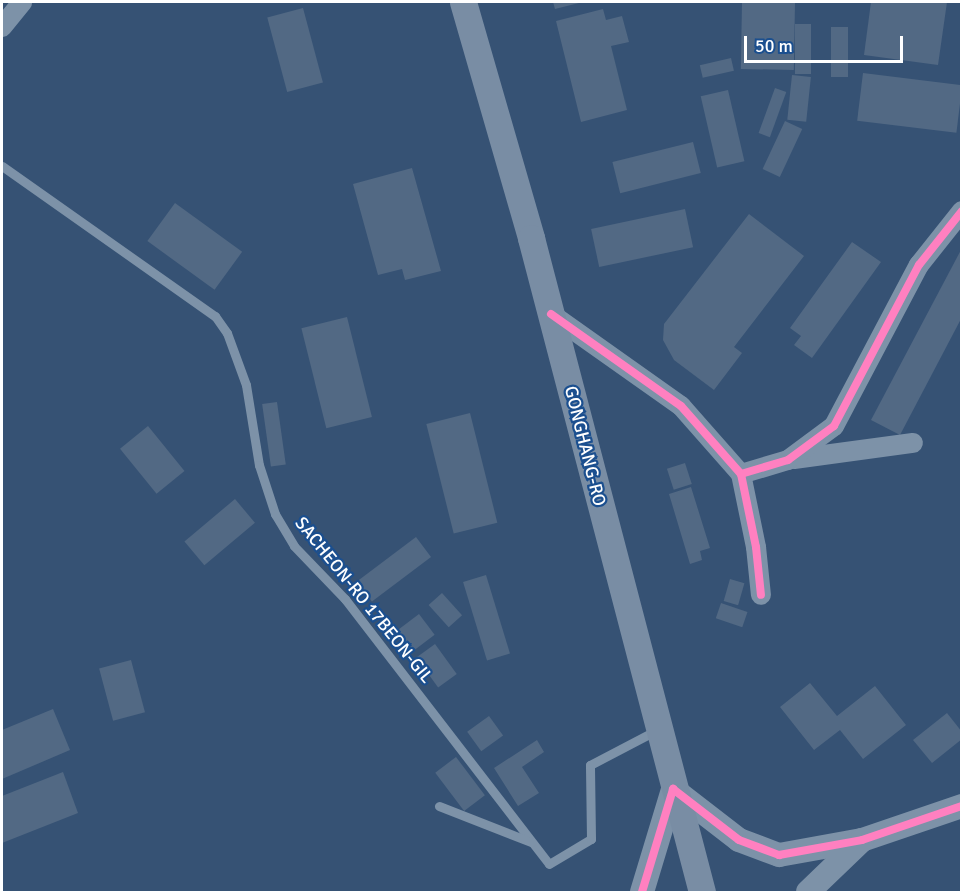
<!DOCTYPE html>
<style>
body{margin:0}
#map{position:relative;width:963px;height:894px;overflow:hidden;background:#365274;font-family:Signika,sans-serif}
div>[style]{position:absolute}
.building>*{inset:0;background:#526984;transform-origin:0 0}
.service>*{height:9px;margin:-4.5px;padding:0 4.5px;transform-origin:4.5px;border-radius:4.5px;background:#7d92a8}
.minor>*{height:20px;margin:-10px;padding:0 10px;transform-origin:10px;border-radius:10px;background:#7d92a8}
.tertiary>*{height:24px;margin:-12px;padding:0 12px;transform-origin:12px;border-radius:12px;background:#7d92a8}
.secondary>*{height:27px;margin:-13.5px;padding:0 13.5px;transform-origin:13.5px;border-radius:13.5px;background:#798da4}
.cycleway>*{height:8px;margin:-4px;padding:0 4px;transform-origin:4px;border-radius:4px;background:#ff80c0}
span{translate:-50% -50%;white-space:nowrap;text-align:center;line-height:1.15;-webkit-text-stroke:4.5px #1b4f8f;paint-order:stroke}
.street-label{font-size:18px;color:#fff}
.frame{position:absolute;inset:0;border:3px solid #fff;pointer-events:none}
.scale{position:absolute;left:744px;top:36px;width:159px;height:27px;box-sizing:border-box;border:3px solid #fff;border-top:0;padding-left:8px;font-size:18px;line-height:21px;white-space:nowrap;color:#fff;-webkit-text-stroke:4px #1b4f8f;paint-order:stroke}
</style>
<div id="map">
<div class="building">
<div style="clip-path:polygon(553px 2px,583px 2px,555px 9px)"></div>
<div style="left:742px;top:2px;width:53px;height:67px;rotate:1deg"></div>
<div style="clip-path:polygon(871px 2px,947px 2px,938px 65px,864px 55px)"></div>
<div style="left:303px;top:8px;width:77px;height:37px;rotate:75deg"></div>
<div style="clip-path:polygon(603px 9px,606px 20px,622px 16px,629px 42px,611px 46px,627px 110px,581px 122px,556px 21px)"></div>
<div style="left:795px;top:24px;width:16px;height:50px"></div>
<div style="left:831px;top:27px;width:17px;height:50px"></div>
<div style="left:731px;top:58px;width:13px;height:32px;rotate:77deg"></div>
<div style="left:863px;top:73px;width:100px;height:48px;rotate:7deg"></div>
<div style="left:792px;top:75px;width:19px;height:45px;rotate:6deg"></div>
<div style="left:775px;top:88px;width:12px;height:48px;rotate:20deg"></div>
<div style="left:728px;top:90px;width:73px;height:28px;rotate:77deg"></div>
<div style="left:785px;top:121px;width:19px;height:53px;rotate:25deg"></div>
<div style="left:693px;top:142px;width:32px;height:83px;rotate:76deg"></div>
<div style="clip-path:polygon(412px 168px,441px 271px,405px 280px,402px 269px,378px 275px,353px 184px)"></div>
<div style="left:175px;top:203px;width:83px;height:47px;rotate:36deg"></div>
<div style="left:685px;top:209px;width:39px;height:96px;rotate:78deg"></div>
<div style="clip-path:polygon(749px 214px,804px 256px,734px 347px,742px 353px,714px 390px,674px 360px,663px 340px,664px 324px)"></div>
<div style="clip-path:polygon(852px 242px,881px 262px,812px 358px,794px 345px,801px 336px,790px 328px)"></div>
<div style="clip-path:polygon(962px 248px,962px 317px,900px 435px,871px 420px)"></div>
<div style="left:347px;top:317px;width:103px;height:47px;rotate:76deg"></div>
<div style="left:277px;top:402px;width:63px;height:15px;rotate:82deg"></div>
<div style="left:470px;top:413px;width:113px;height:45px;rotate:76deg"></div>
<div style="left:148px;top:426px;width:58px;height:36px;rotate:51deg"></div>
<div style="left:685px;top:463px;width:22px;height:19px;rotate:72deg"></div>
<div style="clip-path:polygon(691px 487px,710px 548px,700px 551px,702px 560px,690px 564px,669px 494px)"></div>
<div style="left:235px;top:499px;width:31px;height:66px;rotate:50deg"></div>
<div style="left:416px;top:537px;width:25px;height:74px;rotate:53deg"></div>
<div style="left:486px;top:575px;width:82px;height:24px;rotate:73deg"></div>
<div style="left:730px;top:579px;width:15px;height:23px;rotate:16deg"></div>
<div style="left:442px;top:593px;width:30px;height:18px;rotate:48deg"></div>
<div style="left:721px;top:603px;width:28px;height:16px;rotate:19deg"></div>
<div style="left:419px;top:614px;width:26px;height:31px;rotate:53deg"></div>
<div style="left:435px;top:644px;width:37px;height:23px;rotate:54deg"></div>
<div style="left:131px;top:660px;width:54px;height:33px;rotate:75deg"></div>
<div style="clip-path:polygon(810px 683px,837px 716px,875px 686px,906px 725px,863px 759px,840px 730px,814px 750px,780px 707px)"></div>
<div style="clip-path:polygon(53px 709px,70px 750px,2px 779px,2px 730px)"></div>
<div style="clip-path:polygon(947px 713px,962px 732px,962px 739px,932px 763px,913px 740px)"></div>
<div style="left:489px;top:716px;width:24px;height:27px;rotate:54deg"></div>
<div style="clip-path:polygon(537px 740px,544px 752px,522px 767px,539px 793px,518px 806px,494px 768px)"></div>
<div style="left:456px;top:757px;width:48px;height:26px;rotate:53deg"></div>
<div style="clip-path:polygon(63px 772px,78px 813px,2px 843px,2px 796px)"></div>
</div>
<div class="service">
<div style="left:2px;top:166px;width:261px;rotate:35.2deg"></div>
<div style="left:215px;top:316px;width:21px;rotate:55deg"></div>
<div style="left:227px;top:333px;width:55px;rotate:69.9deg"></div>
<div style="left:246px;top:385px;width:81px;rotate:80.8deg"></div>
<div style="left:259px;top:465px;width:52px;rotate:71.9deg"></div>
<div style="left:275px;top:514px;width:37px;rotate:59deg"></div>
<div style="left:294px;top:546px;width:74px;rotate:46.1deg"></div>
<div style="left:345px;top:599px;width:334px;rotate:52.4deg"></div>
<div style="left:549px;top:864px;width:49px;rotate:-30.8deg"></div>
<div style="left:591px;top:839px;width:74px;rotate:-90.8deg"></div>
<div style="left:590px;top:765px;width:76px;rotate:-27.6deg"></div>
<div style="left:439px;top:806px;width:99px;rotate:21.4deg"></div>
</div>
<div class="minor">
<div style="left:2px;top:27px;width:32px;rotate:-51deg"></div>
<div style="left:551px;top:314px;width:159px;rotate:35.3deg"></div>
<div style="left:681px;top:406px;width:91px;rotate:48.6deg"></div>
<div style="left:741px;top:474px;width:75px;rotate:78.4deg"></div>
<div style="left:756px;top:547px;width:48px;rotate:84.1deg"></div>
<div style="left:794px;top:459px;width:120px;rotate:-7.7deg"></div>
<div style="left:741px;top:474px;width:49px;rotate:-16.6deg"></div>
<div style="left:788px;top:460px;width:57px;rotate:-36.5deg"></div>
<div style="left:834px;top:426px;width:182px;rotate:-62.2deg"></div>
<div style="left:919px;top:265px;width:69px;rotate:-51.5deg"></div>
</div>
<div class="tertiary">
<div style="left:642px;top:892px;width:108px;rotate:-73.2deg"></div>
<div style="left:673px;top:789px;width:83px;rotate:37.7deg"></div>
<div style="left:739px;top:840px;width:43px;rotate:20.6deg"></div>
<div style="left:779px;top:855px;width:84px;rotate:-10.2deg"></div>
<div style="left:862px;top:840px;width:106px;rotate:-18.8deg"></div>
<div style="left:808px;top:892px;width:75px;rotate:-43.9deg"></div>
</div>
<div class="secondary">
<div style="left:463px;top:2px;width:246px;rotate:73.9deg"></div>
<div style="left:531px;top:238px;width:676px;rotate:75.35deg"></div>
</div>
<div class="cycleway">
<div style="left:551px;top:314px;width:159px;rotate:35.3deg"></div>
<div style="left:681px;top:406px;width:91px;rotate:48.6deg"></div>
<div style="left:741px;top:474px;width:75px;rotate:78.4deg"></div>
<div style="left:756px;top:547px;width:48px;rotate:84.1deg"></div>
<div style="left:741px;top:474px;width:49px;rotate:-16.6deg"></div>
<div style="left:788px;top:460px;width:57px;rotate:-36.5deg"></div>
<div style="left:834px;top:426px;width:182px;rotate:-62.2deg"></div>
<div style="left:919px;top:265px;width:69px;rotate:-51.5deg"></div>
<div style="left:642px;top:892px;width:108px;rotate:-73.2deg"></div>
<div style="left:673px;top:789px;width:83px;rotate:37.7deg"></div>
<div style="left:739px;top:840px;width:43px;rotate:20.6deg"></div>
<div style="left:779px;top:855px;width:84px;rotate:-10.2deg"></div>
<div style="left:862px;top:840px;width:106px;rotate:-18.8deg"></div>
</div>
<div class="street-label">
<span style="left:585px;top:446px;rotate:76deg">GONGHANG-RO</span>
<span style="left:364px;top:600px;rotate:51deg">SACHEON-RO 17BEON-GIL</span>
</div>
<div class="frame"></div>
<div class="scale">50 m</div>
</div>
